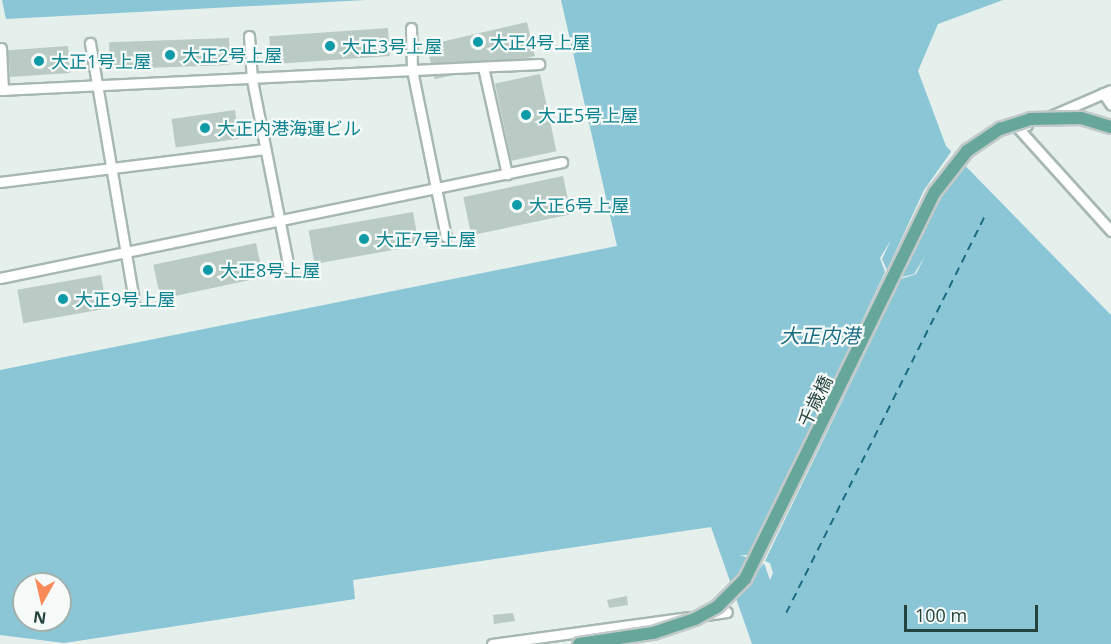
<!DOCTYPE html>
<meta charset="utf-8">
<style>
body{margin:0}
#map{position:relative;width:1111px;height:644px;overflow:hidden;background:#e5efeb;font-family:"Open Sans","Noto Sans JP",sans-serif}
div>[style]{position:absolute}
.water>*{inset:0;background:#8bc6d7}
.pier>*{inset:0;background:#e5efeb}
.ferry>*{height:1.5px;margin-top:-0.75px;transform-origin:0;background:repeating-linear-gradient(90deg,#186b83 0 8px,transparent 0 14px)}
.building>*{inset:0;background:#bacac5;transform-origin:0 0}
.roads{filter:drop-shadow(2px 0 #a7b8b3) drop-shadow(-2px 0 #a7b8b3) drop-shadow(0 2px #a7b8b3) drop-shadow(0 -2px #a7b8b3)}
.minor>*{height:9px;margin:-4.5px;padding:0 4.5px;transform-origin:4.5px;border-radius:4.5px;background:#fff}
.bridges{filter:drop-shadow(2px 0 #c1cac8) drop-shadow(-2px 0 #c1cac8) drop-shadow(0 2px #c1cac8) drop-shadow(0 -2px #c1cac8)}
.major-bridge>*{height:12px;margin:-6px;padding:0 6px;transform-origin:6px;border-radius:6px;background:#67a79b}
.dots>*{width:16px;height:16px;translate:-50% -50%;box-sizing:border-box;border:3px solid #f6fbf9;border-radius:50%}
span{translate:-50% -50%;white-space:nowrap;text-align:center;line-height:1.15;-webkit-text-stroke:4.5px #f6fbf9;paint-order:stroke}
.culture-label{font-size:18px;color:#0d838f}
.left{translate:0 -50%;text-align:left}
.street-label{font-size:18px;color:#23433c}
.water-label{font-size:20px;color:#186b83;font-style:italic}
.north{position:absolute;left:12px;top:572px;width:60px;height:60px;box-sizing:border-box;background:#f6fbf9;border:2px solid #a2b1ad;border-radius:50%;rotate:188deg;font-size:16px;font-weight:700;line-height:24px;text-align:center;color:#23433c}
.north::after{content:'';display:block;margin:auto;width:21px;height:27px;background:#fa8b59;clip-path:polygon(50% 0,100% 100%,50% 72%,0 100%)}
.scale{position:absolute;left:904px;top:605px;width:134px;height:27px;box-sizing:border-box;border:3px solid #23433c;border-top:0;padding-left:8px;font-size:18px;line-height:21px;white-space:nowrap;color:#23433c;-webkit-text-stroke:4px #f6fbf9;paint-order:stroke}
</style>
<div id="map">
<div class="water">
<div style="clip-path:polygon(2px 0,366px 0,6px 19px)"></div>
<div style="clip-path:polygon(evenodd,561px 0,1003px 0,938px 24px,918px 71px,946px 146px,1111px 315px,1111px 644px,752px 644px,711px 527px,353px 580px,355px 599px,64px 643px,0 635px,0 370px,617px 246px,561px 0,24px 584px,60px 584px,60px 620px,24px 620px,24px 584px)"></div>
</div>
<div class="pier">
<div style="clip-path:polygon(953px 149px,966px 162px,940px 197px,902px 277px,914px 274px,925px 256px,916px 274px,901px 279px,765px 561px,770px 563px,773px 573px,770px 580px,764px 563px,734px 599px,729px 587px,749px 558px,740px 555px,750px 555px,764px 528px,885px 272px,880px 258px,891px 240px,882px 259px,887px 270px,924px 190px)"></div>
</div>
<div class="ferry">
<div style="left:786px;top:613px;width:447px;rotate:-63.4deg"></div>
</div>
<div class="building">
<div style="left:527px;top:22px;width:35px;height:103px;rotate:77deg"></div>
<div style="left:388px;top:28px;width:28px;height:119px;rotate:86deg"></div>
<div style="left:229px;top:38px;width:27px;height:120px;rotate:88deg"></div>
<div style="left:68px;top:46px;width:27px;height:60px;rotate:86deg"></div>
<div style="left:540px;top:74px;width:79px;height:46px;rotate:78deg"></div>
<div style="left:235px;top:110px;width:29px;height:64px;rotate:82deg"></div>
<div style="left:563px;top:176px;width:39px;height:102px;rotate:78deg"></div>
<div style="left:413px;top:212px;width:34px;height:106px;rotate:80deg"></div>
<div style="left:256px;top:243px;width:35px;height:105px;rotate:78deg"></div>
<div style="left:101px;top:275px;width:34px;height:85px;rotate:80deg"></div>
<div style="clip-path:polygon(627px 596px,628px 605px,609px 608px,607px 600px)"></div>
<div style="clip-path:polygon(513px 613px,515px 621px,494px 624px,493px 615px)"></div>
</div>
<div class="roads">
<div class="minor">
<div style="left:411px;top:28px;width:42px;rotate:88.6deg"></div>
<div style="left:412px;top:70px;width:170px;rotate:78.5deg"></div>
<div style="left:249px;top:36px;width:44px;rotate:86.1deg"></div>
<div style="left:252px;top:80px;width:192px;rotate:78.9deg"></div>
<div style="left:90px;top:43px;width:261px;rotate:80.3deg"></div>
<div style="left:1px;top:48px;width:42px;rotate:87.3deg"></div>
<div style="left:483px;top:67px;width:110px;rotate:77.4deg"></div>
<div style="left:0;top:90px;width:540px;rotate:-2.76deg"></div>
<div style="left:1103px;top:93px;width:14px;rotate:56deg"></div>
<div style="left:1051px;top:116px;width:65px;rotate:-23.4deg"></div>
<div style="left:1027px;top:125px;width:9px;rotate:162deg"></div>
<div style="left:1018px;top:128px;width:139px;rotate:47.9deg"></div>
<div style="left:0;top:182px;width:267px;rotate:-7.1deg"></div>
<div style="left:0;top:278px;width:574px;rotate:-11.66deg"></div>
<div style="left:706px;top:615px;width:21px;rotate:-8deg"></div>
<div style="left:492px;top:644px;width:199px;rotate:-7.8deg"></div>
</div>
</div>
<div class="bridges">
<div class="major-bridge">
<div style="left:579px;top:644px;width:75px;rotate:-8.5deg"></div>
<div style="left:653px;top:633px;width:44px;rotate:-18.4deg"></div>
<div style="left:695px;top:619px;width:26px;rotate:-29deg"></div>
<div style="left:718px;top:606px;width:38px;rotate:-45deg"></div>
<div style="left:745px;top:579px;width:431px;rotate:-63.9deg"></div>
<div style="left:935px;top:192px;width:52px;rotate:-52deg"></div>
<div style="left:967px;top:151px;width:40px;rotate:-34deg"></div>
<div style="left:1000px;top:129px;width:32px;rotate:-18deg"></div>
<div style="left:1030px;top:119px;width:51px;rotate:-1.1deg"></div>
<div style="left:1081px;top:118px;width:31px;rotate:17deg"></div>
</div>
</div>
<div class="dots">
<div style="left:478px;top:42px;background:#0f9aa8"></div>
<div style="left:330px;top:46px;background:#0f9aa8"></div>
<div style="left:170px;top:55px;background:#0f9aa8"></div>
<div style="left:39px;top:61px;background:#0f9aa8"></div>
<div style="left:526px;top:115px;background:#0f9aa8"></div>
<div style="left:205px;top:128px;background:#0f9aa8"></div>
<div style="left:517px;top:205px;background:#0f9aa8"></div>
<div style="left:364px;top:239px;background:#0f9aa8"></div>
<div style="left:208px;top:270px;background:#0f9aa8"></div>
<div style="left:63px;top:299px;background:#0f9aa8"></div>
</div>
<div class="culture-label">
<span class="left" style="left:490px;top:42px">大正4号上屋</span>
<span class="left" style="left:342px;top:46px">大正3号上屋</span>
<span class="left" style="left:182px;top:55px">大正2号上屋</span>
<span class="left" style="left:51px;top:61px">大正1号上屋</span>
<span class="left" style="left:538px;top:115px">大正5号上屋</span>
<span class="left" style="left:217px;top:128px">大正内港海運ビル</span>
<span class="left" style="left:529px;top:205px">大正6号上屋</span>
<span class="left" style="left:376px;top:239px">大正7号上屋</span>
<span class="left" style="left:220px;top:270px">大正8号上屋</span>
<span class="left" style="left:75px;top:299px">大正9号上屋</span>
</div>
<div class="street-label">
<span style="left:815px;top:401px;rotate:-64deg">千歳橋</span>
</div>
<div class="water-label">
<span style="left:820px;top:335px">大正内港</span>
</div>
<div class="north">N</div>
<div class="scale">100 m</div>
</div>
